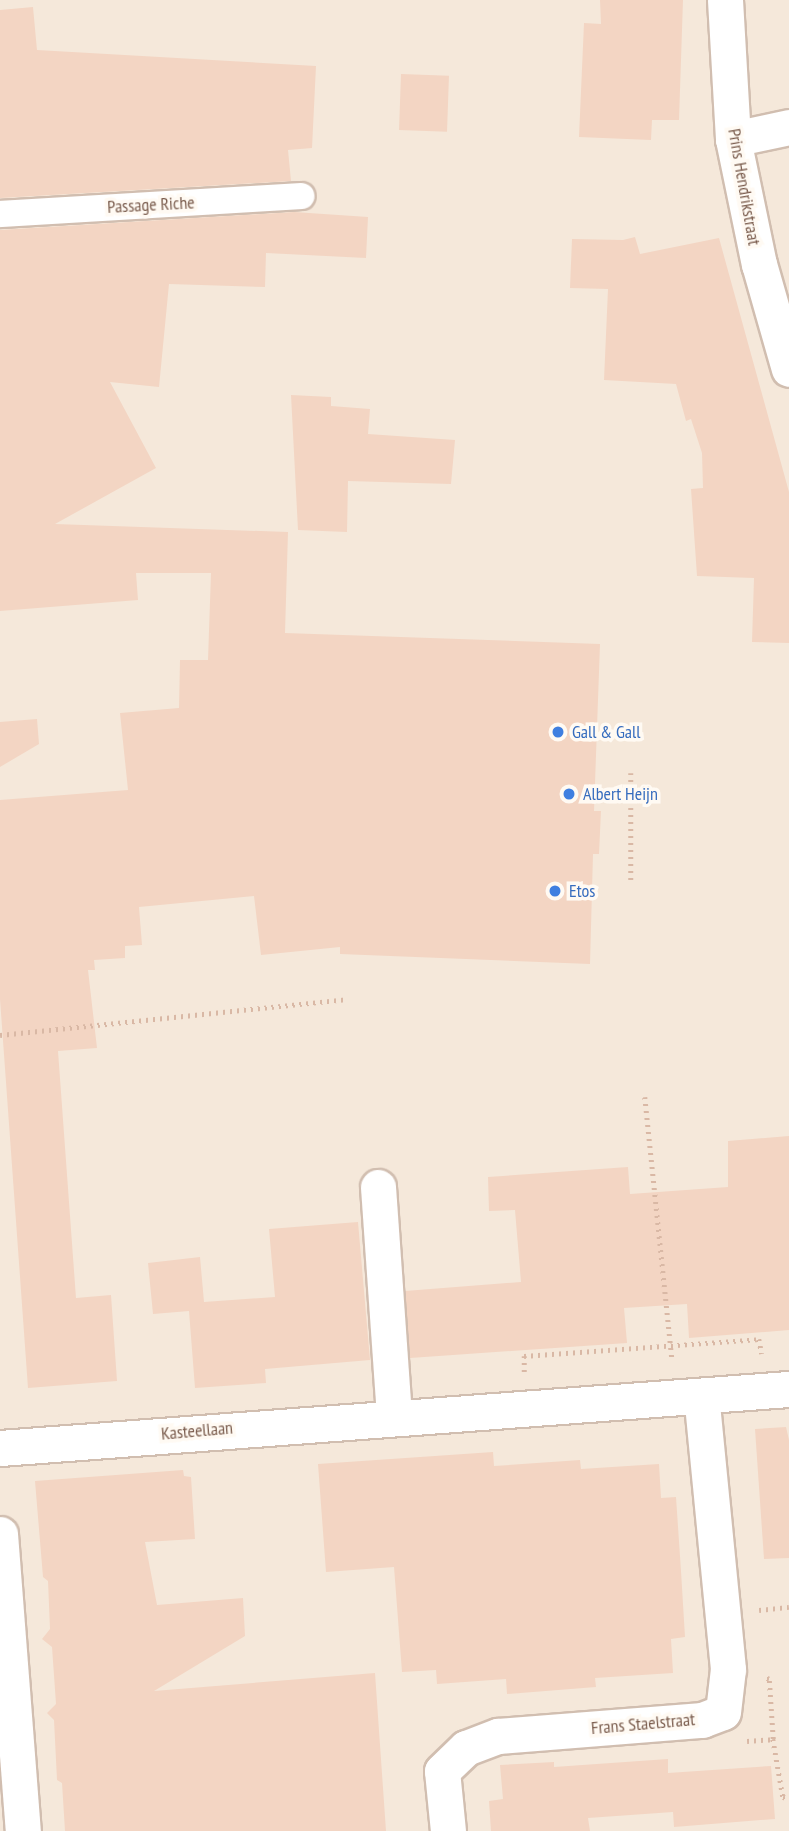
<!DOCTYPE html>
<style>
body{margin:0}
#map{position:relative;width:789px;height:1831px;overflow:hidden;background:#fdf6ec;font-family:"PT Sans Narrow",sans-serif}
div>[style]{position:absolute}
.residential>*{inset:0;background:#f5e8da;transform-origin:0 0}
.building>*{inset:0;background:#f3d5c3;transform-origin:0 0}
.path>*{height:4.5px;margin-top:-2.25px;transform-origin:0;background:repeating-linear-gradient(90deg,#d9b8a5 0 2px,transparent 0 7px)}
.roads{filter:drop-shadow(2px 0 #d1beb0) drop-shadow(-2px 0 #d1beb0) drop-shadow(0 2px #d1beb0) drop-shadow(0 -2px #d1beb0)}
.pedestrian>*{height:26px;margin:-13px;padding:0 13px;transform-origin:13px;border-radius:13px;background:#fff}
.minor>*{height:35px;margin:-17.5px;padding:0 17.5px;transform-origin:17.5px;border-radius:17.5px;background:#fff}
.dots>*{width:19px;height:19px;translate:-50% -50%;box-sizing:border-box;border:4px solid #fffaf3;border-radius:50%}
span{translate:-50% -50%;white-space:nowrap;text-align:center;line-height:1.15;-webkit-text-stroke:7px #fffaf3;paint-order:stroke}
.street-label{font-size:18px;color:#7a5c4d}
.shop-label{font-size:18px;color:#366cbe}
.left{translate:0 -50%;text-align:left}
</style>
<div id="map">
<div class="residential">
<div style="left:0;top:0;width:789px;height:1831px"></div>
</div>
<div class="building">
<div style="clip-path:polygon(600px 0,683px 0,679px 120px,652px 120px,651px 140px,579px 137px,584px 23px,601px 24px)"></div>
<div style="clip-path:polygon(33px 7px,37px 50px,316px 66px,312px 148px,288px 150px,291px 181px,0 198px,0 10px)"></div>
<div style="left:401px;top:74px;width:48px;height:56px;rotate:2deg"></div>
<div style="clip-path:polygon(294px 212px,368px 217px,366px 258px,266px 253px,265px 287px,169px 284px,159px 387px,110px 382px,156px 468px,55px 524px,288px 532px,285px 633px,600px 644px,594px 811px,601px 811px,599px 854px,593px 854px,590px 964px,340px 954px,340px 947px,261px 955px,254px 896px,139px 907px,142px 945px,125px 946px,125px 958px,94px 960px,95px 970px,88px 970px,97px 1048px,58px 1051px,76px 1298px,111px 1295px,117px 1381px,28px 1388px,0 999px,0 800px,128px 790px,120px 713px,179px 708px,180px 660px,208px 660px,211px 573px,136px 573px,138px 600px,0 611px,0 230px)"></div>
<div style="clip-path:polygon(635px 237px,640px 254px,719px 238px,789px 492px,789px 643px,752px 642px,754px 578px,697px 576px,691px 489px,703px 488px,702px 453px,691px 419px,686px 421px,676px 384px,604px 380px,608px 289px,570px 288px,572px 239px,623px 240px)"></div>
<div style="clip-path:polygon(291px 395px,331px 397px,331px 406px,370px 409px,368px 434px,455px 440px,451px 484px,348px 481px,347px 532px,298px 530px)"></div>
<div style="clip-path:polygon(37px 719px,39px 744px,0 767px,0 722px)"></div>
<div style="clip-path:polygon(789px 1136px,789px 1330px,689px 1338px,687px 1304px,624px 1308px,627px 1343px,410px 1358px,405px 1291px,521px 1282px,515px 1210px,489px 1211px,488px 1177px,628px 1167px,630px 1194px,728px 1187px,728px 1141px)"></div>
<div style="clip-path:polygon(358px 1222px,370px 1360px,265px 1369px,266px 1383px,195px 1388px,189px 1311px,153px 1314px,148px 1263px,200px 1257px,204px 1302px,275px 1297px,269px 1229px)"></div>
<div style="clip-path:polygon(786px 1427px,789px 1440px,789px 1558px,764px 1559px,755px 1429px)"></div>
<div style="clip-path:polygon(493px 1452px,494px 1466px,580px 1460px,581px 1469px,659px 1464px,661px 1498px,676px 1497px,681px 1571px,685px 1637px,671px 1639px,673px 1673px,595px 1678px,596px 1687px,507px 1694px,506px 1679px,437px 1684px,436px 1670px,402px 1672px,394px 1567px,326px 1572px,318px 1464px)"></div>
<div style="clip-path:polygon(183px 1470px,184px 1476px,191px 1477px,195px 1539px,145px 1542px,157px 1605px,243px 1598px,245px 1636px,154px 1691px,375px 1673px,386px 1831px,65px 1831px,62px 1783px,57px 1780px,54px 1720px,47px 1713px,56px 1704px,52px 1647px,42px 1639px,50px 1629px,48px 1581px,43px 1577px,35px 1481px)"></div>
<div style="clip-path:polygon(668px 1759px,668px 1773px,771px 1766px,775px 1819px,674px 1827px,673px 1812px,588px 1818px,590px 1831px,491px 1831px,489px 1801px,503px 1799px,500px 1765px,554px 1762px,554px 1767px)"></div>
</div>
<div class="path">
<div style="left:631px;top:773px;width:111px;rotate:90deg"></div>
<div style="left:0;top:1035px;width:349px;rotate:-5.9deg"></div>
<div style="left:645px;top:1097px;width:263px;rotate:84.1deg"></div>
<div style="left:524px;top:1372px;width:16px;rotate:-90deg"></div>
<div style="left:524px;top:1356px;width:236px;rotate:-4.1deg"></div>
<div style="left:759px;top:1339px;width:15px;rotate:79deg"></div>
<div style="left:759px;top:1610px;width:30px;rotate:-6deg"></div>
<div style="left:773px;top:1739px;width:59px;rotate:80.2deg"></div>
<div style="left:783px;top:1797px;width:6px;rotate:18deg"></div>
<div style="left:747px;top:1741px;width:26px;rotate:-4deg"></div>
<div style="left:773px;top:1739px;width:60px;rotate:-93.8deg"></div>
<div style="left:769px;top:1679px;width:6px;rotate:-162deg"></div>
</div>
<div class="roads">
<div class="pedestrian">
<div style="left:0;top:214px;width:302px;rotate:-3.4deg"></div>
</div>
<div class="minor">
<div style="left:725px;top:0;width:139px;rotate:86.7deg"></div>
<div style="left:733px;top:139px;width:128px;rotate:78.3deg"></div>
<div style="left:759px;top:264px;width:109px;rotate:74.1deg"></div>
<div style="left:733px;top:139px;width:57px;rotate:-12.1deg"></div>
<div style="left:378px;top:1187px;width:231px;rotate:86deg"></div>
<div style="left:0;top:1448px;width:791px;rotate:-4.28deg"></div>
<div style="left:0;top:1534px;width:298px;rotate:85.6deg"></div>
<div style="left:448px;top:1831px;width:60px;rotate:-95.7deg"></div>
<div style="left:442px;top:1771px;width:33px;rotate:-44deg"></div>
<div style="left:466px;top:1748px;width:34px;rotate:-21deg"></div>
<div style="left:498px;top:1736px;width:205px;rotate:-4.5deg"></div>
<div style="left:702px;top:1720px;width:22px;rotate:-21deg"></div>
<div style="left:723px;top:1712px;width:43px;rotate:-83.4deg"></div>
<div style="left:728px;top:1669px;width:274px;rotate:-95.6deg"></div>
</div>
</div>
<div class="dots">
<div style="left:558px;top:732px;background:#3f7fe0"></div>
<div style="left:569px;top:794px;background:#3f7fe0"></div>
<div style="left:555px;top:891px;background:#3f7fe0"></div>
</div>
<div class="street-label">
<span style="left:744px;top:187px;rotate:80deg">Prins Hendrikstraat</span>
<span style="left:151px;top:205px;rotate:-3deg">Passage Riche</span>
<span style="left:197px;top:1431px;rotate:-5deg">Kasteellaan</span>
<span style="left:643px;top:1724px;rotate:-5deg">Frans Staelstraat</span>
</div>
<div class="shop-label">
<span class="left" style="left:572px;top:732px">Gall &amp; Gall</span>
<span class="left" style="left:583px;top:794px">Albert Heijn</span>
<span class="left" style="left:569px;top:891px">Etos</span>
</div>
</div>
